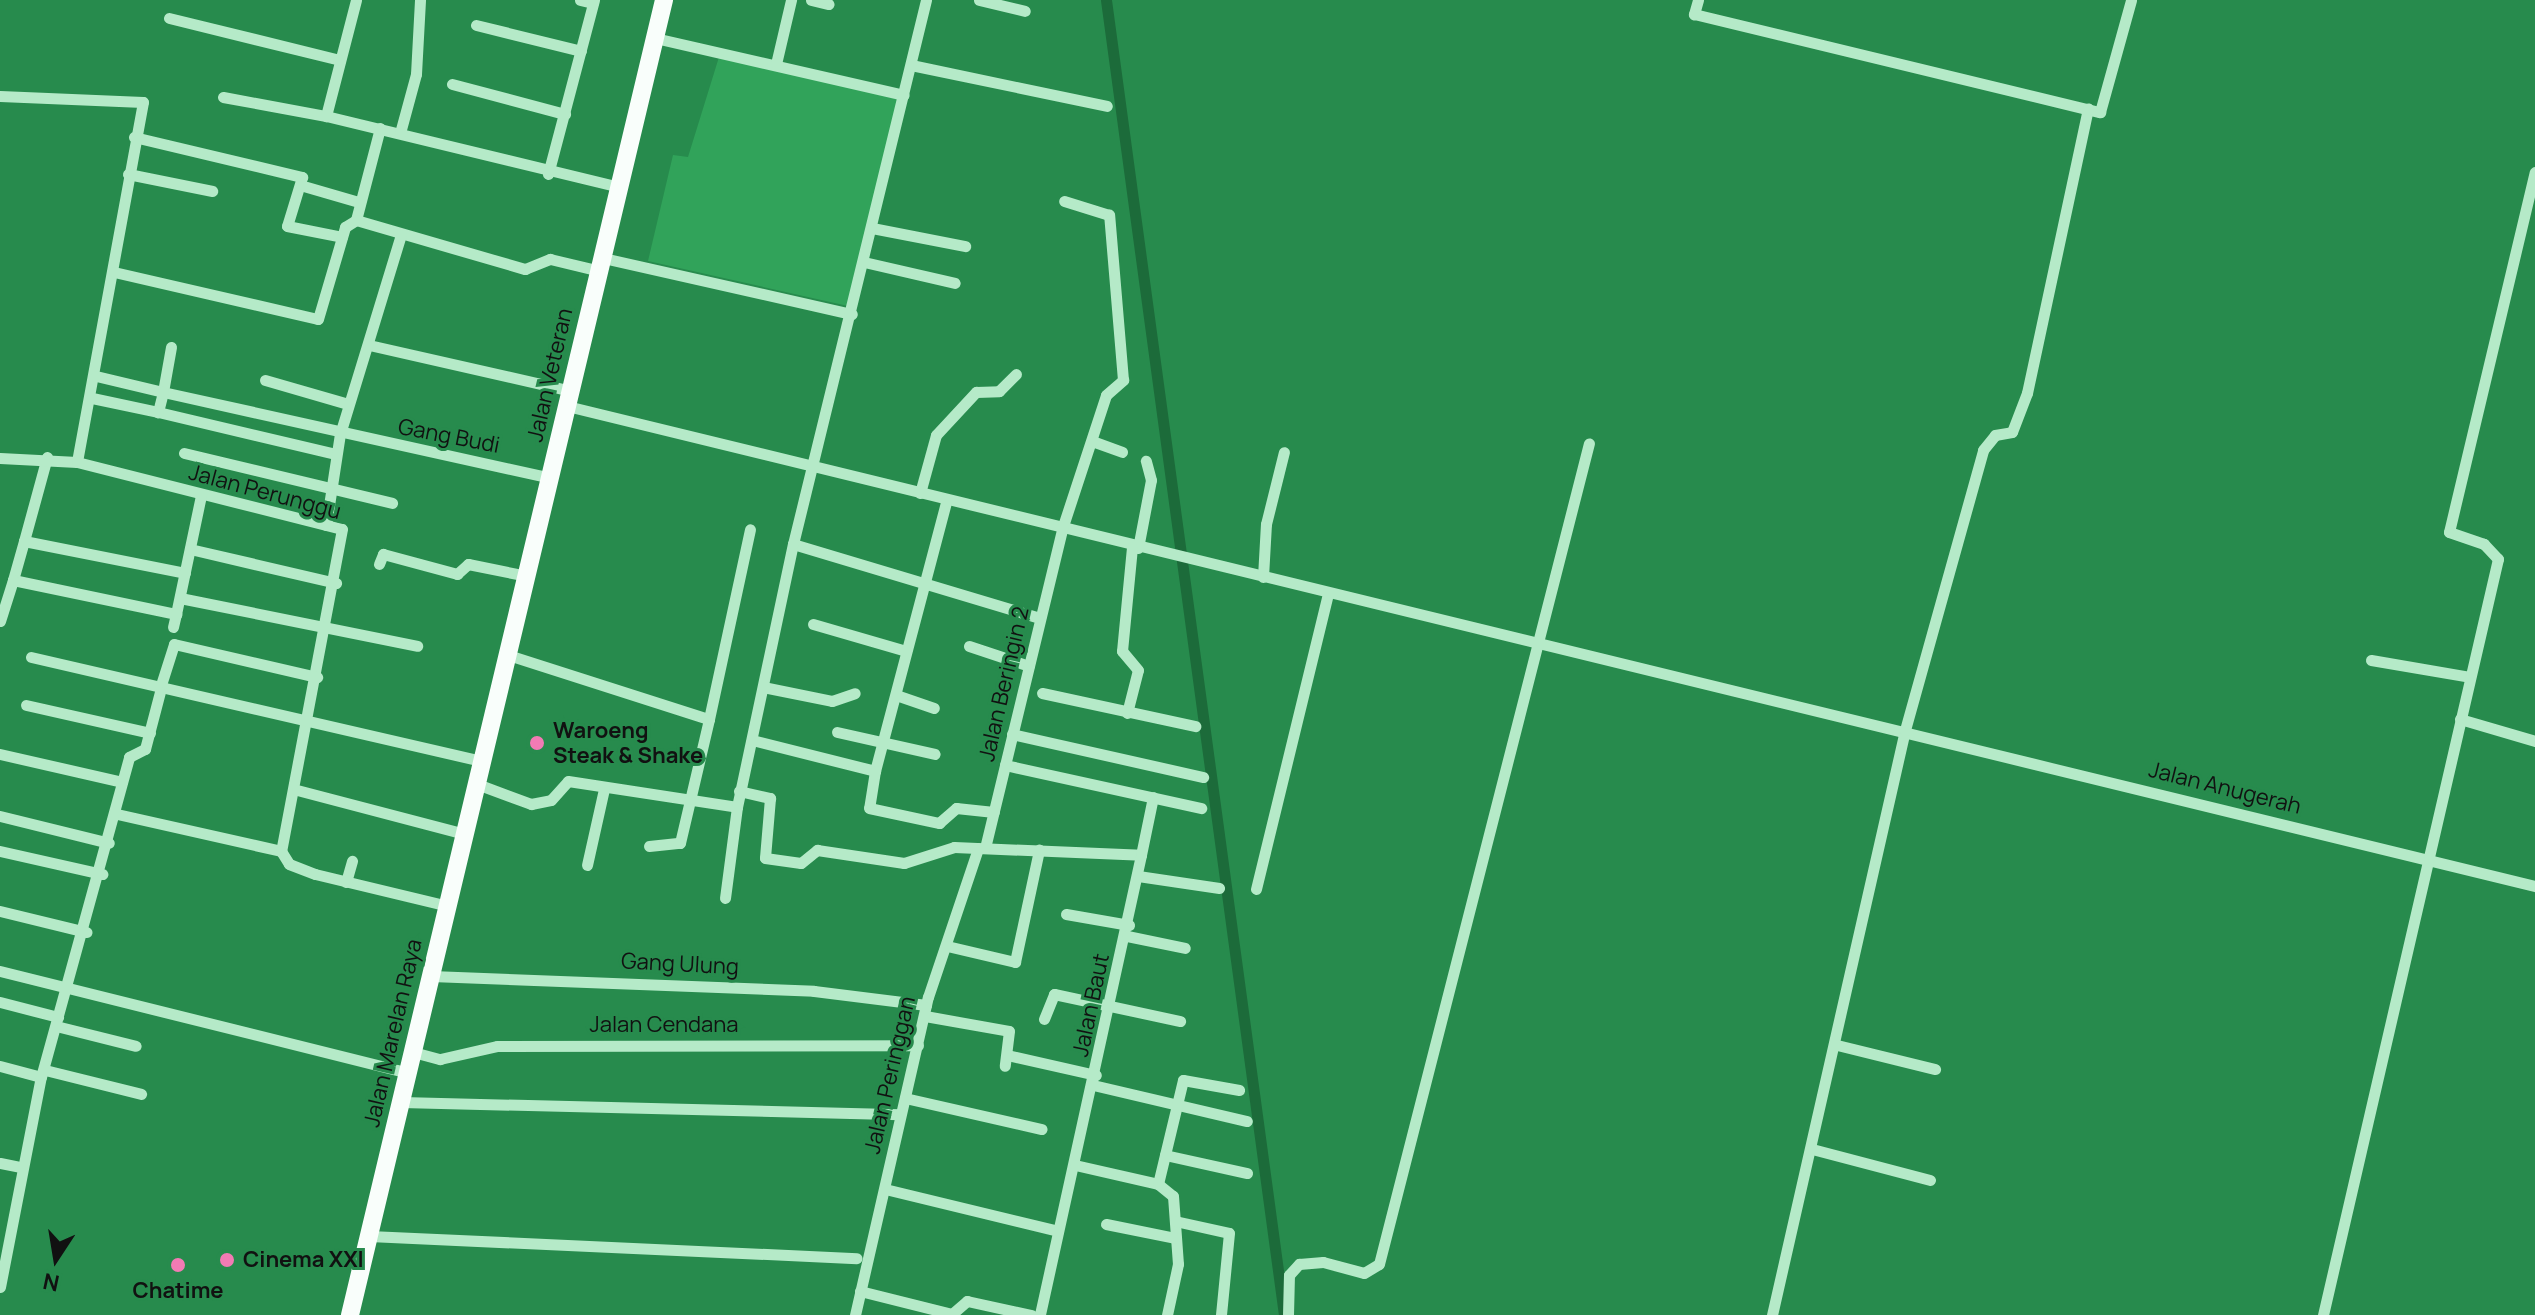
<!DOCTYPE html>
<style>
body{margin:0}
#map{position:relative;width:2535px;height:1315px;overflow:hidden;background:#278b4d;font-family:Manrope,sans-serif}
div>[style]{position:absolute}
.green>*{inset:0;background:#31a35a}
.canal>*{height:11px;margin:-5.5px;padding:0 5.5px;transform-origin:5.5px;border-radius:5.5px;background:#1c6b3a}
.street>*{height:11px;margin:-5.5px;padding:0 5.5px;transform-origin:5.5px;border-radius:5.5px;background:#b5eac8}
.primary>*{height:18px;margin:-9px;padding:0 9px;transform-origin:9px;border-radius:9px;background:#f9fefb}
.dots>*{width:22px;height:22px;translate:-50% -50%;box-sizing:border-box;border:4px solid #278b4d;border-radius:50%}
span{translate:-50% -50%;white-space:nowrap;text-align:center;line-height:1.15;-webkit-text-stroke:6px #278b4d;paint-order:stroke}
.street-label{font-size:22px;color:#111}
.poi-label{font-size:22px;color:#111;font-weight:700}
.left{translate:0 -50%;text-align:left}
.north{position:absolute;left:16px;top:1219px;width:80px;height:80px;-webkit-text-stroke:6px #278b4d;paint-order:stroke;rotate:192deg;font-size:22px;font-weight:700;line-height:32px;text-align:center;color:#111}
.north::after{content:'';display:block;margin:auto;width:28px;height:36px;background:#111;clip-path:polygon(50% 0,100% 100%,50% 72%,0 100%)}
</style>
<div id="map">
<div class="green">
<div style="clip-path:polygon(719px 57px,899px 98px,848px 306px,648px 261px,673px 155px,688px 157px)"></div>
</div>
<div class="canal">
<div style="left:1106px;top:0;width:1327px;rotate:82.29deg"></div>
</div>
<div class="street">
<div style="left:356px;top:0;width:120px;rotate:104.5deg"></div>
<div style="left:326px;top:116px;width:302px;rotate:13.6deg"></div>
<div style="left:580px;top:0;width:13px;rotate:13deg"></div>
<div style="left:811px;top:0;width:18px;rotate:13deg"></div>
<div style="left:979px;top:0;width:47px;rotate:13.4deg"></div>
<div style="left:1698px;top:0;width:15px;rotate:106deg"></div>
<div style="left:1694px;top:14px;width:418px;rotate:13.6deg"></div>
<div style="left:2100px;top:112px;width:116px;rotate:-74.5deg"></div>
<div style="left:169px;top:18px;width:176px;rotate:13.8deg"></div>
<div style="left:476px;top:25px;width:108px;rotate:13.9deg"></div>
<div style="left:655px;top:38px;width:255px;rotate:12.9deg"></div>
<div style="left:776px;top:64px;width:66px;rotate:-76.8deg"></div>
<div style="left:911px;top:65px;width:200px;rotate:11.8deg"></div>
<div style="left:452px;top:84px;width:117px;rotate:14.9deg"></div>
<div style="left:0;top:96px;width:143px;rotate:2.4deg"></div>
<div style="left:143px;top:102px;width:366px;rotate:100.4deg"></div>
<div style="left:223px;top:97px;width:105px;rotate:10.5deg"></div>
<div style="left:400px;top:133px;width:61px;rotate:-74.8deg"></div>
<div style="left:416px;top:74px;width:74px;rotate:-86.9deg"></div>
<div style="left:134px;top:137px;width:173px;rotate:13.4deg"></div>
<div style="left:302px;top:177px;width:51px;rotate:107deg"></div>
<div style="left:287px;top:226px;width:56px;rotate:11.3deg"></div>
<div style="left:128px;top:174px;width:86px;rotate:11.4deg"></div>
<div style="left:548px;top:174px;width:180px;rotate:-75.2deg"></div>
<div style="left:300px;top:185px;width:61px;rotate:16.1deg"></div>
<div style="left:356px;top:220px;width:95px;rotate:-75.4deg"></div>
<div style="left:872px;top:228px;width:95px;rotate:11deg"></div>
<div style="left:603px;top:258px;width:255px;rotate:12.7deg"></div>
<div style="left:864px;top:262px;width:93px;rotate:13deg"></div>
<div style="left:114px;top:272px;width:209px;rotate:13deg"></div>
<div style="left:318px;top:319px;width:96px;rotate:-73.6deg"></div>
<div style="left:345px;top:227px;width:13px;rotate:-32deg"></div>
<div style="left:356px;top:220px;width:176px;rotate:16.2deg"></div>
<div style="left:525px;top:269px;width:27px;rotate:-22deg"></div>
<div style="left:550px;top:259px;width:51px;rotate:13.5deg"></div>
<div style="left:369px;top:345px;width:207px;rotate:12.8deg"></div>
<div style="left:171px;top:347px;width:46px;rotate:100.1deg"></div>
<div style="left:163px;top:392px;width:396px;rotate:12.5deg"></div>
<div style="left:96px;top:376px;width:69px;rotate:13.4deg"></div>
<div style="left:163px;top:392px;width:21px;rotate:104deg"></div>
<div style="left:158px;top:412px;width:182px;rotate:13.3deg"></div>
<div style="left:265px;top:380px;width:86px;rotate:16.1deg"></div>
<div style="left:92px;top:398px;width:67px;rotate:12deg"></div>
<div style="left:567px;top:406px;width:2026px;rotate:13.71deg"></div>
<div style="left:1092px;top:441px;width:32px;rotate:20deg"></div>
<div style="left:184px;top:453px;width:214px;rotate:13.5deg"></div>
<div style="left:47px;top:457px;width:87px;rotate:105.3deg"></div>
<div style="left:24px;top:541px;width:164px;rotate:11.2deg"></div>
<div style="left:0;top:458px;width:77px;rotate:3deg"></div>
<div style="left:77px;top:462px;width:273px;rotate:14.2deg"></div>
<div style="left:342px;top:529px;width:328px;rotate:100.7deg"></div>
<div style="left:920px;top:493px;width:60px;rotate:-74.6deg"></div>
<div style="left:936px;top:435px;width:59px;rotate:-47.1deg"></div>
<div style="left:976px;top:392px;width:23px;rotate:-2deg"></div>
<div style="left:999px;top:391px;width:24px;rotate:-45deg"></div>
<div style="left:326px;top:525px;width:92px;rotate:-81.3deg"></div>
<div style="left:340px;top:434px;width:208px;rotate:-73deg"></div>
<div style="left:24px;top:541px;width:41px;rotate:105.8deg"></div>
<div style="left:13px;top:580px;width:167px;rotate:11.8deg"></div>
<div style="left:176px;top:614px;width:122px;rotate:-78.1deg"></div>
<div style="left:793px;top:544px;width:258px;rotate:16.7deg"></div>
<div style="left:1138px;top:548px;width:69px;rotate:-79.2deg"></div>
<div style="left:1151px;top:480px;width:20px;rotate:-105deg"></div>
<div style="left:190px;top:549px;width:150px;rotate:13.1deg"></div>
<div style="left:379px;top:564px;width:11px;rotate:-68deg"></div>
<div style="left:383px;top:554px;width:77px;rotate:15.1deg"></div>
<div style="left:457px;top:574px;width:15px;rotate:-42deg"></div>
<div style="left:468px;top:564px;width:60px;rotate:11.5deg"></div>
<div style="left:1263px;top:577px;width:53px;rotate:-86.8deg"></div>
<div style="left:1266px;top:524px;width:74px;rotate:-76deg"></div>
<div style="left:180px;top:598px;width:242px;rotate:11.4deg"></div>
<div style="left:0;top:621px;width:43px;rotate:-72.4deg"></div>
<div style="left:813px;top:624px;width:97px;rotate:16.2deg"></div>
<div style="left:173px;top:627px;width:13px;rotate:-77deg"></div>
<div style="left:969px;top:646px;width:63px;rotate:18.4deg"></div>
<div style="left:508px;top:655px;width:211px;rotate:17.7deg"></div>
<div style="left:709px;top:719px;width:194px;rotate:-77.8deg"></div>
<div style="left:31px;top:657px;width:463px;rotate:13deg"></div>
<div style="left:2371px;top:660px;width:100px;rotate:9.7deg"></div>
<div style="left:763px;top:687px;width:70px;rotate:11.5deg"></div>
<div style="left:832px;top:701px;width:24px;rotate:-19deg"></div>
<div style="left:160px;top:688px;width:46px;rotate:-72.3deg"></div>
<div style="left:174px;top:644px;width:147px;rotate:13deg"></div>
<div style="left:1042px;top:693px;width:157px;rotate:12.2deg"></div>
<div style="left:896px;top:695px;width:40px;rotate:18.9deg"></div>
<div style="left:26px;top:705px;width:127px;rotate:12.7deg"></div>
<div style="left:1127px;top:713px;width:44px;rotate:-75.7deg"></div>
<div style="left:1138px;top:670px;width:25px;rotate:-130deg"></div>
<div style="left:1122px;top:651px;width:104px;rotate:-84.5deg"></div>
<div style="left:2460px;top:719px;width:78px;rotate:16.3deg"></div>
<div style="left:837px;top:732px;width:100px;rotate:12.7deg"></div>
<div style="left:1012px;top:734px;width:196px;rotate:12.7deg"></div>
<div style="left:752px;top:740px;width:127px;rotate:14.1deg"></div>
<div style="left:875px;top:771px;width:281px;rotate:-75.2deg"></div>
<div style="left:0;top:754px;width:125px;rotate:12.9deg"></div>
<div style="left:1005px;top:765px;width:201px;rotate:12.4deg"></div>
<div style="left:875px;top:771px;width:37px;rotate:99deg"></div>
<div style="left:869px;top:808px;width:72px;rotate:12.1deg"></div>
<div style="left:939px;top:823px;width:23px;rotate:-41deg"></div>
<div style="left:956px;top:808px;width:38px;rotate:6deg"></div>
<div style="left:477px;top:784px;width:58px;rotate:20.3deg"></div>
<div style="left:531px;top:804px;width:20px;rotate:-11deg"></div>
<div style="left:551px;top:800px;width:25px;rotate:-48deg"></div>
<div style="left:568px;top:781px;width:171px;rotate:8.7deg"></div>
<div style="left:737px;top:807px;width:269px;rotate:-78deg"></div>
<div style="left:793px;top:544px;width:560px;rotate:-76.26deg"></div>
<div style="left:297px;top:790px;width:174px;rotate:14.7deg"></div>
<div style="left:739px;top:791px;width:32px;rotate:13deg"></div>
<div style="left:770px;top:798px;width:60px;rotate:94.8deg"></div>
<div style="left:765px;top:858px;width:36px;rotate:8deg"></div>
<div style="left:801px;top:863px;width:21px;rotate:-39deg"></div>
<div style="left:817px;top:850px;width:88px;rotate:8.5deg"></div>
<div style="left:904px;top:863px;width:52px;rotate:-17.7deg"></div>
<div style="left:954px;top:847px;width:187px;rotate:2.4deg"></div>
<div style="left:1141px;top:855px;width:471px;rotate:102.4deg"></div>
<div style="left:117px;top:814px;width:168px;rotate:12.7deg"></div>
<div style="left:281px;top:851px;width:15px;rotate:58deg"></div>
<div style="left:289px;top:864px;width:28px;rotate:21deg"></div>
<div style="left:315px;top:874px;width:137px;rotate:13.5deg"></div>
<div style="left:0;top:816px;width:112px;rotate:13.9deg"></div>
<div style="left:649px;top:846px;width:31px;rotate:-6deg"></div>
<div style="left:680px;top:843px;width:127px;rotate:-76.8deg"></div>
<div style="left:985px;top:848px;width:328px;rotate:-76.4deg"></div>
<div style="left:1062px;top:529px;width:141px;rotate:-71.8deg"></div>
<div style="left:1106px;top:395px;width:23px;rotate:-41deg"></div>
<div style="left:1123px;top:380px;width:166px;rotate:-94.8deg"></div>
<div style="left:1109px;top:215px;width:47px;rotate:-162.7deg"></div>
<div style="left:0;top:851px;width:105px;rotate:12.7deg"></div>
<div style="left:1141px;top:855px;width:59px;rotate:-78.3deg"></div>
<div style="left:587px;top:865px;width:78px;rotate:-77.4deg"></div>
<div style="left:1138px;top:876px;width:82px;rotate:8.4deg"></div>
<div style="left:346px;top:882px;width:22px;rotate:-74deg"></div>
<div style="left:1256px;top:889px;width:305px;rotate:-76.3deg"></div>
<div style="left:725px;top:898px;width:92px;rotate:-82.5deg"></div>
<div style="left:0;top:911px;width:89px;rotate:13.7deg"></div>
<div style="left:1066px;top:914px;width:64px;rotate:9.9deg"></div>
<div style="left:1127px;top:936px;width:59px;rotate:11.7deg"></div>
<div style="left:947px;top:946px;width:70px;rotate:13.2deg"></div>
<div style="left:1015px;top:962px;width:115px;rotate:-77.9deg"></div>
<div style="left:0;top:971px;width:421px;rotate:14deg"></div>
<div style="left:431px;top:976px;width:383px;rotate:2.2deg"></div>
<div style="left:814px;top:991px;width:113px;rotate:7.1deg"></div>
<div style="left:0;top:1002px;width:60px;rotate:14.5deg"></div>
<div style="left:925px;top:1016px;width:85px;rotate:10.1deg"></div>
<div style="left:1009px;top:1031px;width:35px;rotate:97deg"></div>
<div style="left:1044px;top:1019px;width:27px;rotate:-68deg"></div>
<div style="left:1054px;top:994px;width:129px;rotate:12.1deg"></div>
<div style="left:56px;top:1026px;width:82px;rotate:14deg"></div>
<div style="left:1837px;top:1045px;width:101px;rotate:13.8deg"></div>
<div style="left:413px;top:1052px;width:28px;rotate:15deg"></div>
<div style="left:440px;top:1059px;width:58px;rotate:-12.8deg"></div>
<div style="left:497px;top:1046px;width:421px;rotate:-0.1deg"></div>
<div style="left:1007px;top:1055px;width:91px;rotate:12.7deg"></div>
<div style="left:0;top:1066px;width:42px;rotate:15deg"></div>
<div style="left:45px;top:1070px;width:99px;rotate:14deg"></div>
<div style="left:1093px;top:1085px;width:158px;rotate:13.2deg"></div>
<div style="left:905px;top:1098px;width:140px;rotate:12.8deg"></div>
<div style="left:401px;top:1102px;width:499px;rotate:1.4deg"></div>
<div style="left:1812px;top:1149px;width:122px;rotate:14.7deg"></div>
<div style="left:1165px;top:1155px;width:84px;rotate:12.4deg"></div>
<div style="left:0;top:1163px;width:20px;rotate:11deg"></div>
<div style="left:1075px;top:1165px;width:85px;rotate:12.9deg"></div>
<div style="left:1158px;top:1184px;width:19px;rotate:39deg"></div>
<div style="left:1173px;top:1196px;width:68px;rotate:85.8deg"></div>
<div style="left:1178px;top:1264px;width:52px;rotate:102.2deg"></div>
<div style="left:1158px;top:1184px;width:107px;rotate:-76.5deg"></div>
<div style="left:1183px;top:1080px;width:57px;rotate:10.1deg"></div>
<div style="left:885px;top:1189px;width:178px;rotate:13.6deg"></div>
<div style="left:1175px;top:1221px;width:55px;rotate:12.5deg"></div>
<div style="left:1229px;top:1233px;width:82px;rotate:95.6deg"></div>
<div style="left:1106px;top:1224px;width:70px;rotate:11.5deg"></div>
<div style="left:369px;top:1236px;width:488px;rotate:2.6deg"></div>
<div style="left:0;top:1287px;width:214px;rotate:-79deg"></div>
<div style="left:41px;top:1077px;width:332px;rotate:-74.6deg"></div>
<div style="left:129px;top:757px;width:18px;rotate:-27deg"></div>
<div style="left:145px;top:749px;width:59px;rotate:-75.3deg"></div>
<div style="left:860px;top:1291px;width:95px;rotate:14deg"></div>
<div style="left:952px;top:1314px;width:20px;rotate:-41deg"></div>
<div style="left:967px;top:1301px;width:66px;rotate:12.3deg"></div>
<div style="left:855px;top:1315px;width:326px;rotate:-77.1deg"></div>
<div style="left:928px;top:997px;width:157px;rotate:-71.4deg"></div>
<div style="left:1288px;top:1315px;width:40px;rotate:-88.6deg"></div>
<div style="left:1289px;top:1275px;width:15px;rotate:-48deg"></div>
<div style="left:1299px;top:1264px;width:24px;rotate:-5deg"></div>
<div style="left:1323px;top:1262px;width:42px;rotate:15deg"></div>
<div style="left:1364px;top:1273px;width:17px;rotate:-31deg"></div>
<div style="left:1379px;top:1264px;width:847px;rotate:-75.65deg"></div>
<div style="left:1772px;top:1315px;width:600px;rotate:-77.19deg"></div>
<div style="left:1905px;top:730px;width:291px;rotate:-74.4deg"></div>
<div style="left:1983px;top:450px;width:19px;rotate:-51deg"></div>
<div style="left:1995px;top:435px;width:17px;rotate:-10deg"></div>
<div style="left:2012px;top:432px;width:42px;rotate:-69deg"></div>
<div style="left:2027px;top:393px;width:291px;rotate:-77.9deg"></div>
<div style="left:2323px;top:1315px;width:776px;rotate:-76.97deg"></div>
<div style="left:2498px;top:559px;width:21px;rotate:-133deg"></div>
<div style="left:2484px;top:544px;width:37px;rotate:-161deg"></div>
<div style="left:2449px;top:532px;width:370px;rotate:-76.6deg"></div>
</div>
<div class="primary">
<div style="left:350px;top:1315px;width:1352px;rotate:-76.57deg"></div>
</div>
<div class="dots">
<div style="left:537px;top:743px;background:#f27bb4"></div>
<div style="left:227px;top:1260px;background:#f27bb4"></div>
<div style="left:178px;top:1265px;background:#f27bb4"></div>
</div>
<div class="street-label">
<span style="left:550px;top:375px;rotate:-77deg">Jalan Veteran</span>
<span style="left:449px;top:436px;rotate:11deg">Gang Budi</span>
<span style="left:265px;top:492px;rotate:15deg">Jalan Perunggu</span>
<span style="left:1004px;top:684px;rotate:-77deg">Jalan Beringin 2</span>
<span style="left:2225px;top:788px;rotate:14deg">Jalan Anugerah</span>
<span style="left:680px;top:964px;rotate:3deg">Gang Ulung</span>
<span style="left:1091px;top:1005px;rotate:-78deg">Jalan Baut</span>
<span style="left:664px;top:1025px">Jalan Cendana</span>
<span style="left:393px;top:1033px;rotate:-77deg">Jalan Marelan Raya</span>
<span style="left:890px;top:1075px;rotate:-77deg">Jalan Peringgan</span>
</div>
<div class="poi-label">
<span class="left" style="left:553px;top:743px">Waroeng<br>Steak &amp; Shake</span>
<span class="left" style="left:243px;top:1260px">Cinema XXI</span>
<span style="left:178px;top:1291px">Chatime</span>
</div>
<div class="north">N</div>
</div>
